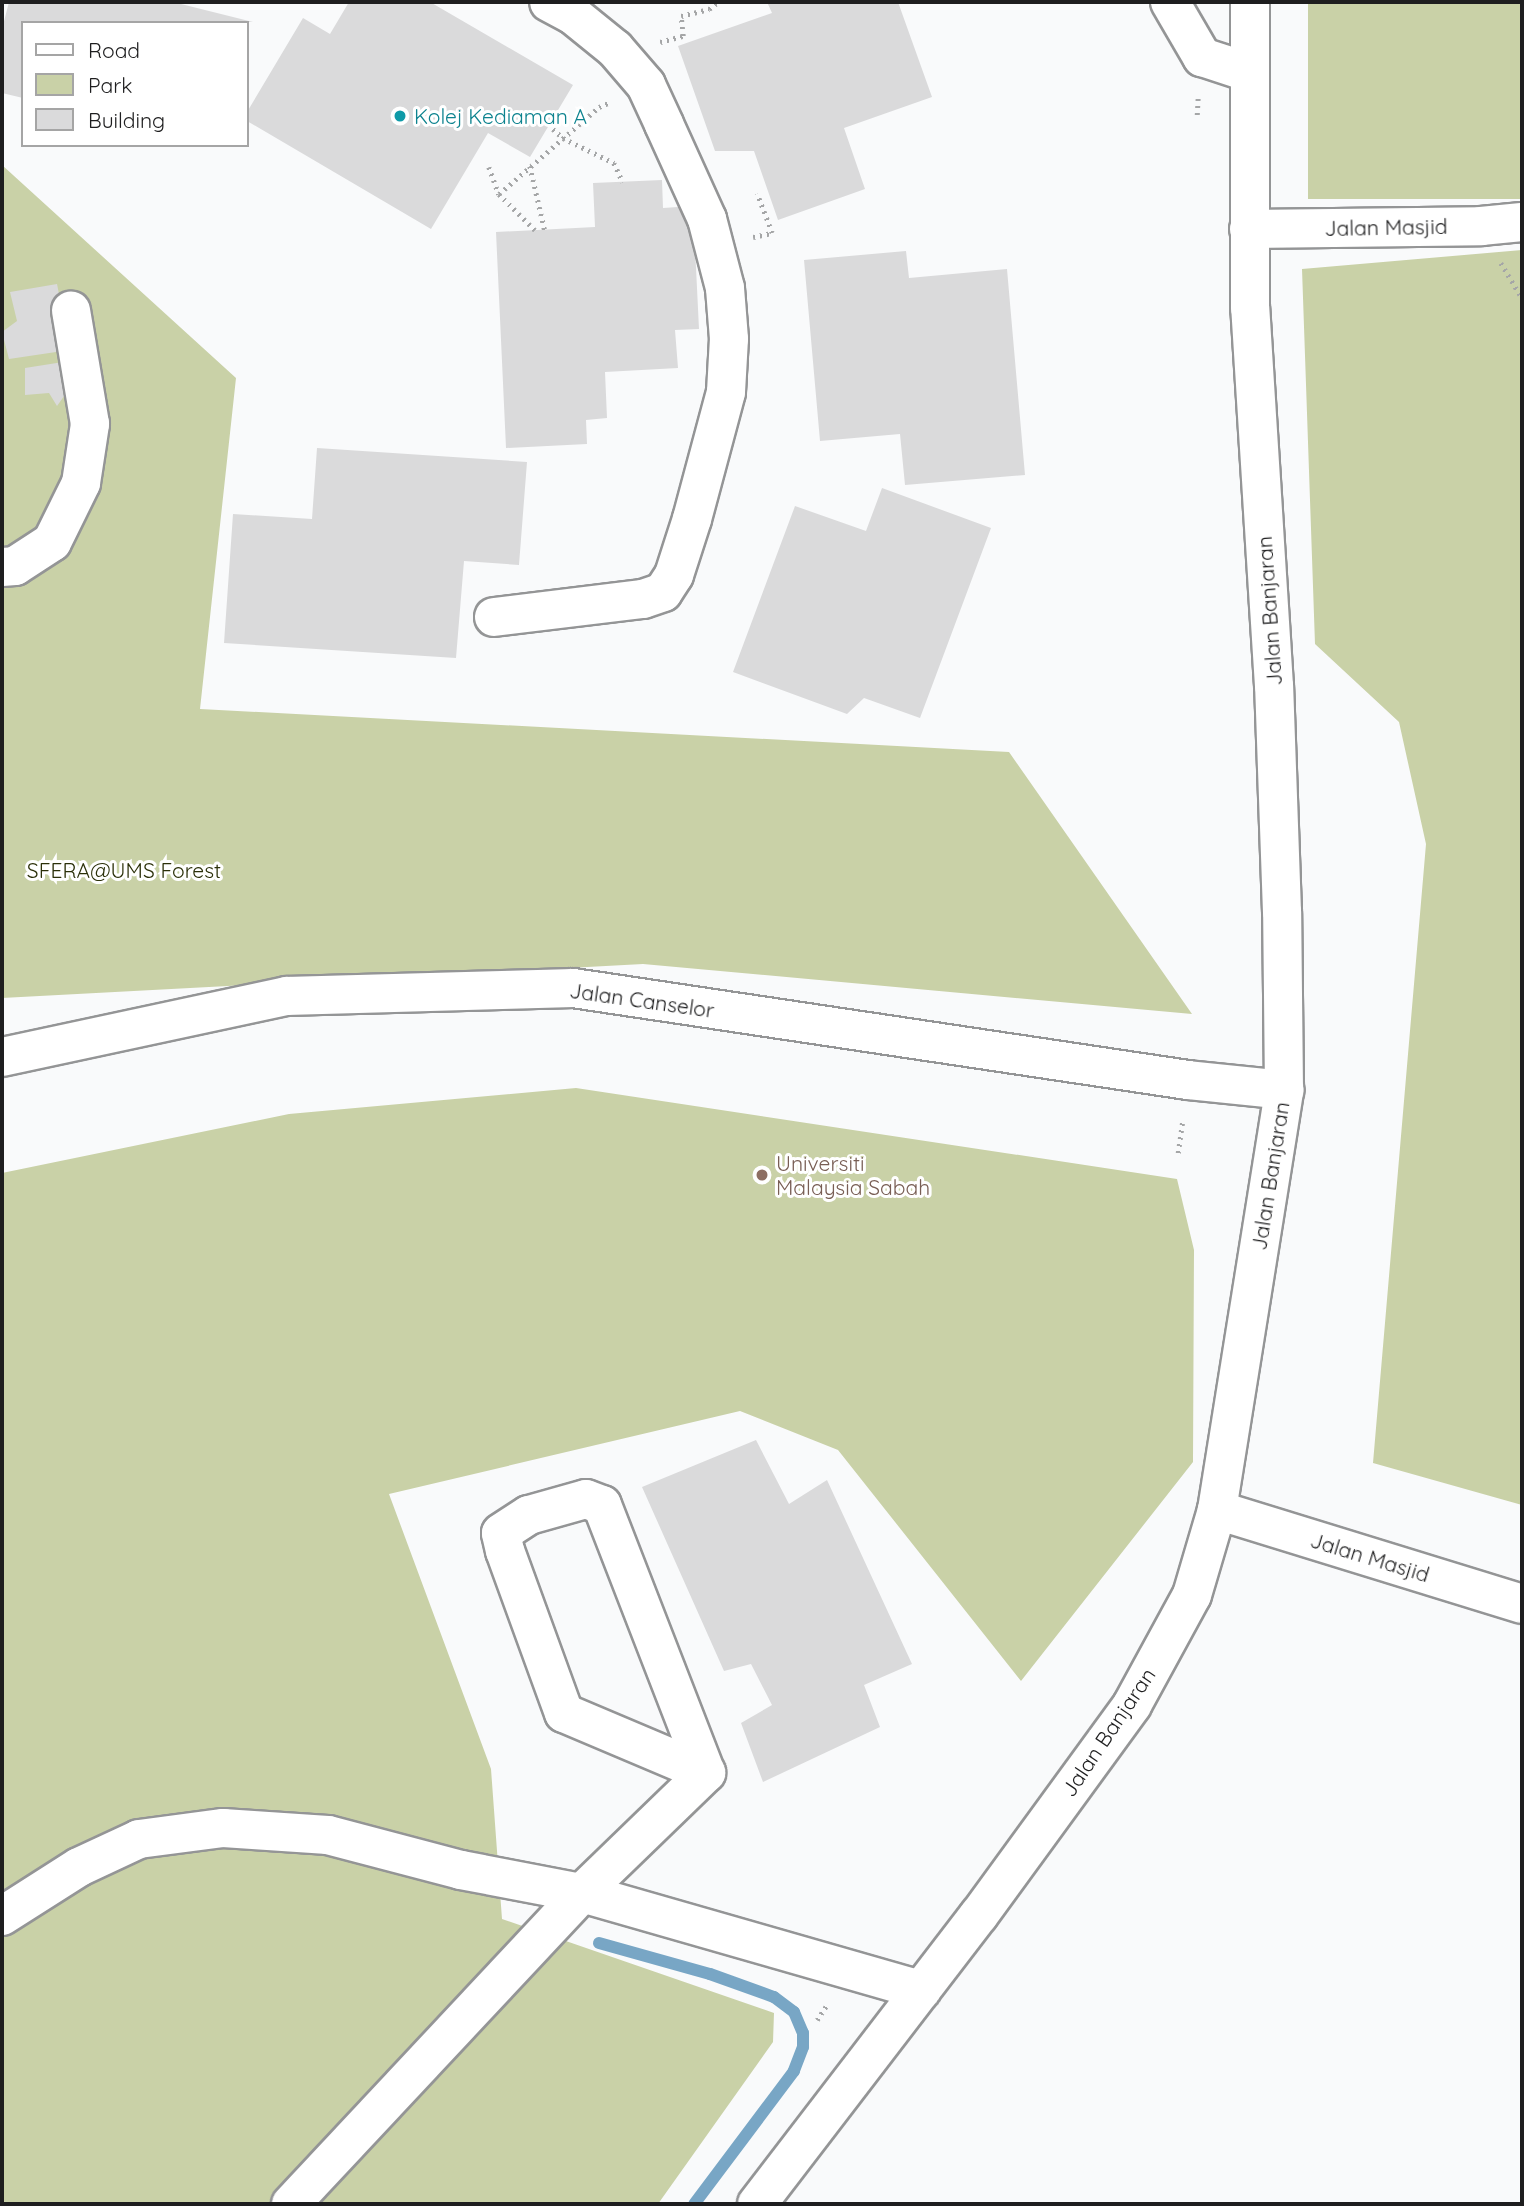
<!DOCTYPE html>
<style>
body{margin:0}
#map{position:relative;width:1524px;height:2206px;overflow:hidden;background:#f9fafb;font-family:Quicksand,sans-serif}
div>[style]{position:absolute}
.green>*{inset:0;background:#c9d1a7;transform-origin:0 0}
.stream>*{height:12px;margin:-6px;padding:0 6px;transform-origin:6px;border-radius:6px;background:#78a6c5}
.building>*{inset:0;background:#dadadb}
.path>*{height:4.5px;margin-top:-2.25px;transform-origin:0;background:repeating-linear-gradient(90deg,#a5a6a7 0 2px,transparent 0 7px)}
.roads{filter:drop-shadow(2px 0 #949596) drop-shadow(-2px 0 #949596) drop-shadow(0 2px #949596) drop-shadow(0 -2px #949596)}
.minor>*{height:38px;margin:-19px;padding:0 19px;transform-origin:19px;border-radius:19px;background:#fff}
.dots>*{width:19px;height:19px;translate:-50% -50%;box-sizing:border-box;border:4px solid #fff;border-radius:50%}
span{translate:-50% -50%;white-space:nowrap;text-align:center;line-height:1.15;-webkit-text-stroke:6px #fff;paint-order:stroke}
.culture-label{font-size:21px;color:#0d838f}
.left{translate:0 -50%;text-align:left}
.street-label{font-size:21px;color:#1e1e1f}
.park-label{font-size:21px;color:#2b3009}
.education-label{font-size:21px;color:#785e54}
.frame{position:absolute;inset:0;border:4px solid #1e1e1f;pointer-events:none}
.legend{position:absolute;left:21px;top:21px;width:228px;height:126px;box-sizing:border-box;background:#fff;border:2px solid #a5a5a5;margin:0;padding:9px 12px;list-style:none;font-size:21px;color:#1e1e1f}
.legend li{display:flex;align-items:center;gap:14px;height:35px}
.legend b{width:35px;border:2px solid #a5a5a5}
</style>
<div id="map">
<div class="green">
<div style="left:1308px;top:2px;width:214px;height:197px"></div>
<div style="clip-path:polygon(2px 165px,236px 378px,200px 709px,1009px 752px,1192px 1014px,643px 964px,2px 998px)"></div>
<div style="clip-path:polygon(1522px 250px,1522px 1505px,1373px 1463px,1426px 844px,1399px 722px,1315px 644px,1302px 269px)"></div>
<div style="clip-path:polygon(576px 1088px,1177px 1179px,1194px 1250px,1193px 1462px,1021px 1681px,838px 1450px,740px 1411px,389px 1494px,491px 1769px,502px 1919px,774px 2013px,773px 2042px,658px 2204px,2px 2204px,2px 1173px,289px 1114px)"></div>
</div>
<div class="stream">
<div style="left:599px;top:1943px;width:115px;rotate:15.6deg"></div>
<div style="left:710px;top:1974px;width:68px;rotate:19.8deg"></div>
<div style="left:774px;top:1997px;width:25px;rotate:37deg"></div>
<div style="left:794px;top:2012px;width:23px;rotate:67deg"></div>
<div style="left:803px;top:2033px;width:14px;rotate:90deg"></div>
<div style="left:803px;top:2047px;width:26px;rotate:111deg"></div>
<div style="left:794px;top:2071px;width:166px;rotate:126.9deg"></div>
</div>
<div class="building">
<div style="clip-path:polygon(9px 2px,173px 2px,253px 22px,23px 23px,23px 98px,2px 93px,2px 29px)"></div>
<div style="clip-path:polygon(349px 2px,430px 2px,573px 85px,530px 157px,488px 133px,431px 229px,247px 121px,247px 112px,303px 18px,330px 34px)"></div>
<div style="clip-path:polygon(767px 2px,898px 2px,932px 97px,844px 128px,865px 189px,778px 220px,754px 151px,715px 151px,678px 46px,772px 13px)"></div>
<div style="clip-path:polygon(662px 180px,663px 208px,693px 206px,699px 329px,675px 330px,678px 368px,605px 372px,607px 418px,586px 420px,587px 444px,506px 448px,496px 232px,595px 227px,593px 183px)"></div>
<div style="clip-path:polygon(906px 251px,909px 278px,1007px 269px,1025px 475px,905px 485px,900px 434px,820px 441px,804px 260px)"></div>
<div style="clip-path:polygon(57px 284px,65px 324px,56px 322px,56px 352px,9px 359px,2px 332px,17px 321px,10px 292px)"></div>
<div style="clip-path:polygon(63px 362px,67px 392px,57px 406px,49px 393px,25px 395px,25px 368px)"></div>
<div style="clip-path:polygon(317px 448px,527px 462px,519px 565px,464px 561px,456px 658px,224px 643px,233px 514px,312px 519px)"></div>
<div style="clip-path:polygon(882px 488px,991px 528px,920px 718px,864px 698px,847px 714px,733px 672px,795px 506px,866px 531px)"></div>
<div style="clip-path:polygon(756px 1440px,789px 1504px,827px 1480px,912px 1664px,864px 1685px,880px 1727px,763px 1782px,741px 1723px,772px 1705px,751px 1664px,724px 1671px,642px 1487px)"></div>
</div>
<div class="path">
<div style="left:660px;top:42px;width:24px;rotate:-15deg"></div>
<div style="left:683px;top:36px;width:20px;rotate:-96deg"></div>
<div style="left:681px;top:16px;width:29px;rotate:-14deg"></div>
<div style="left:709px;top:9px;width:11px;rotate:-38deg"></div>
<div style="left:1197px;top:115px;width:17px;rotate:-87deg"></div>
<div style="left:553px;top:129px;width:13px;rotate:42deg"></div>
<div style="left:563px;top:138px;width:57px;rotate:26.1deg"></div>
<div style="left:614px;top:163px;width:21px;rotate:65deg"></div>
<div style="left:530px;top:166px;width:67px;rotate:77deg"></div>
<div style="left:489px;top:167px;width:29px;rotate:70deg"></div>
<div style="left:499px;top:194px;width:51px;rotate:45deg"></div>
<div style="left:499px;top:194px;width:133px;rotate:-41deg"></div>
<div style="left:599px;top:107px;width:10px;rotate:-24deg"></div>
<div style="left:753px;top:237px;width:19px;rotate:-12deg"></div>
<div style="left:772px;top:233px;width:42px;rotate:-111deg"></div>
<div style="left:1501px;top:263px;width:41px;rotate:59deg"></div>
<div style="left:1178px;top:1153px;width:34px;rotate:-82deg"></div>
<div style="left:817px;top:2020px;width:20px;rotate:-57deg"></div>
</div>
<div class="roads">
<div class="minor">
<div style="left:1170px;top:2px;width:64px;rotate:59.8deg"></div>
<div style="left:1202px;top:57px;width:48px;rotate:18.1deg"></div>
<div style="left:1249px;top:229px;width:232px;rotate:-0.7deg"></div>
<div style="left:1481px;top:226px;width:41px;rotate:-5.6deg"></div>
<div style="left:2px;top:567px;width:13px;rotate:-4deg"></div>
<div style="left:15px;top:566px;width:44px;rotate:-33deg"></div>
<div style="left:52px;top:542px;width:66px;rotate:-63.8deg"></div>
<div style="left:81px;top:483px;width:60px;rotate:-81.3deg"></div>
<div style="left:90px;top:424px;width:115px;rotate:-99.5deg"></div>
<div style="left:494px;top:617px;width:150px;rotate:-6.9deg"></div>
<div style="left:643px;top:599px;width:21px;rotate:-19deg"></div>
<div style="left:663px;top:592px;width:20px;rotate:-57deg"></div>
<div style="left:674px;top:575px;width:59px;rotate:-72.2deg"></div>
<div style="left:692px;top:519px;width:131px;rotate:-75deg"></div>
<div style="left:726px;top:392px;width:53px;rotate:-86.8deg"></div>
<div style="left:729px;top:339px;width:51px;rotate:-94.5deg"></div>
<div style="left:725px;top:288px;width:71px;rotate:-104.6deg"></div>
<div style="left:707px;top:219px;width:104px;rotate:-114.4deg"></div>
<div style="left:664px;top:124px;width:43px;rotate:-114.8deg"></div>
<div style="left:646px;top:85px;width:48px;rotate:-130.7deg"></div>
<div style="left:615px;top:49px;width:54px;rotate:-141deg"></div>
<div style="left:573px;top:15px;width:27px;rotate:-152deg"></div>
<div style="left:2px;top:1057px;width:291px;rotate:-12.1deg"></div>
<div style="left:287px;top:996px;width:286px;rotate:-1.6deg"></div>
<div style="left:573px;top:988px;width:622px;rotate:8.51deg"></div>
<div style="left:1188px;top:1080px;width:97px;rotate:5.9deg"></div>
<div style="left:586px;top:1499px;width:17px;rotate:21deg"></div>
<div style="left:602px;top:1505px;width:287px;rotate:68.8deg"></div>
<div style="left:706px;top:1773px;width:154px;rotate:-157.1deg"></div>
<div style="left:564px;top:1713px;width:172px;rotate:-110deg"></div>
<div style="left:505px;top:1551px;width:18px;rotate:-103deg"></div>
<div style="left:501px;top:1533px;width:33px;rotate:-33deg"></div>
<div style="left:529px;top:1515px;width:59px;rotate:-15.7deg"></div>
<div style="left:1217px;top:1510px;width:319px;rotate:17.1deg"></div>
<div style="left:2px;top:1916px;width:91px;rotate:-32.5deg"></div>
<div style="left:79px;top:1867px;width:66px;rotate:-25deg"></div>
<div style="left:139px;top:1839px;width:85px;rotate:-7.5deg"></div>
<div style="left:223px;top:1828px;width:105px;rotate:3.8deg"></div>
<div style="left:328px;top:1835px;width:138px;rotate:14.7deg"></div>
<div style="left:461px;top:1870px;width:123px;rotate:10.8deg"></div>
<div style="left:582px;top:1893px;width:173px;rotate:-44.1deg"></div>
<div style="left:291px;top:2204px;width:426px;rotate:-46.9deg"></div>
<div style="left:582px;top:1893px;width:353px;rotate:16deg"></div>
<div style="left:757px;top:2204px;width:364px;rotate:-52.5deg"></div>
<div style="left:979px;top:1915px;width:260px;rotate:-53.9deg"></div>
<div style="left:1132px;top:1705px;width:125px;rotate:-61.4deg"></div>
<div style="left:1192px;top:1595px;width:89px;rotate:-73.6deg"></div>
<div style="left:1217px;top:1510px;width:425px;rotate:-80.9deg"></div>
<div style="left:1284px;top:1090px;width:178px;rotate:-90.6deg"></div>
<div style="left:1282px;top:912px;width:226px;rotate:-92deg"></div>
<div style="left:1274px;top:686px;width:379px;rotate:-93.6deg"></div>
<div style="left:1250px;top:308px;width:306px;rotate:-90deg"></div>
</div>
</div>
<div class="dots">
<div style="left:400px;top:116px;background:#0f9aa8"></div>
<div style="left:762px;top:1175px;background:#8d6e63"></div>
</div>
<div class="culture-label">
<span class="left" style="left:414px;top:116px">Kolej Kediaman A</span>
</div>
<div class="street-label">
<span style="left:1386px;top:227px;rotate:-1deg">Jalan Masjid</span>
<span style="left:1269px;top:611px;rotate:-94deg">Jalan Banjaran</span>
<span style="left:642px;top:1000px;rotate:8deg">Jalan Canselor</span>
<span style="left:1270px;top:1176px;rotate:-81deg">Jalan Banjaran</span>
<span style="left:1370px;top:1557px;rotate:17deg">Jalan Masjid</span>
<span style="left:1108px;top:1732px;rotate:-56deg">Jalan Banjaran</span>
</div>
<div class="park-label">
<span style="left:124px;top:870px">SFERA@UMS Forest</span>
</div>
<div class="education-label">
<span class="left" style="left:776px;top:1175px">Universiti<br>Malaysia Sabah</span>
</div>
<div class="frame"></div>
<ul class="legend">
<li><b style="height:9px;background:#fff"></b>Road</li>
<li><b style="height:19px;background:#c9d1a7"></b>Park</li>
<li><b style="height:19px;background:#dadadb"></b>Building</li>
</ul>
</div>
